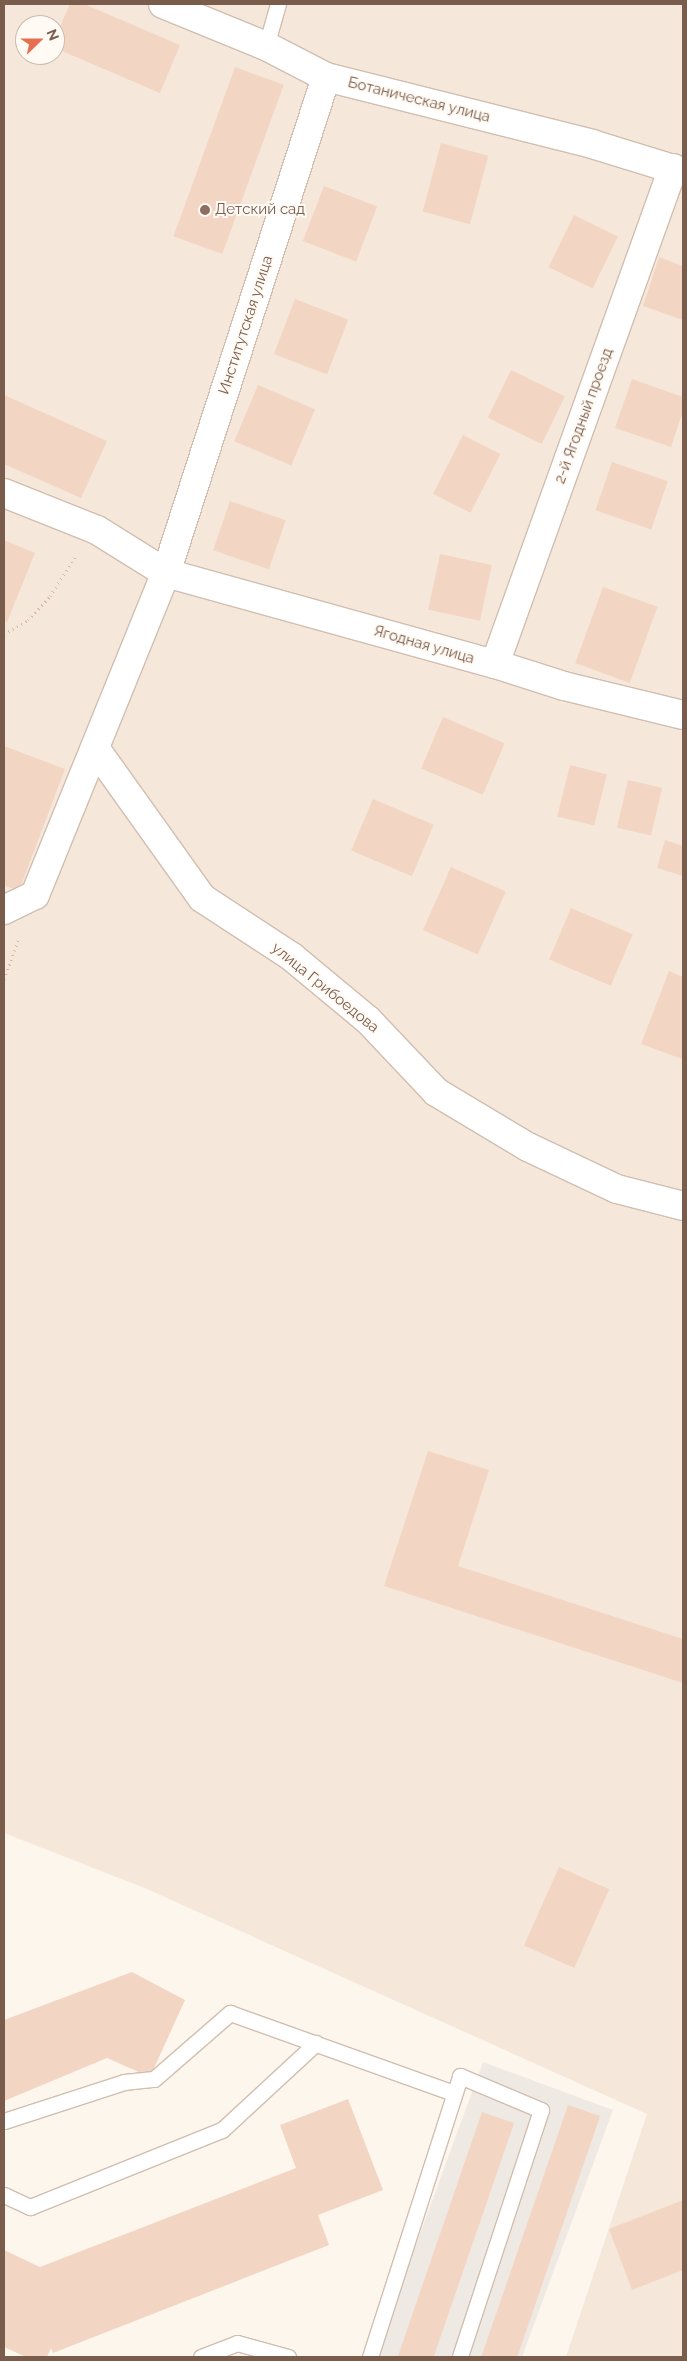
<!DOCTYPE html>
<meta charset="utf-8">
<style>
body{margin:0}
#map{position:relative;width:687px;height:2361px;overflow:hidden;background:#fdf6ec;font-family:Raleway,sans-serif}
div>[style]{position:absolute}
.residential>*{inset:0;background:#f5e8da}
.industrial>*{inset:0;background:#efe9e4}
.building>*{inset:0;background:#f3d5c3;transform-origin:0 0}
.path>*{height:3px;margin-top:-1.5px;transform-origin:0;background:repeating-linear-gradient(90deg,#d9b8a5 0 1px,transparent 0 5px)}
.roads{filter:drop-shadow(1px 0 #d1beb0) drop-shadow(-1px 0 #d1beb0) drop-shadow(0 1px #d1beb0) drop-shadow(0 -1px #d1beb0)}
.service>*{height:15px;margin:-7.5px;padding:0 7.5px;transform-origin:7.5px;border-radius:7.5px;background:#fff}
.minor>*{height:28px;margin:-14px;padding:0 14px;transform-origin:14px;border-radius:14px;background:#fff}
.dots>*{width:14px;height:14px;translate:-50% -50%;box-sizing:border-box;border:2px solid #fffaf3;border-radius:50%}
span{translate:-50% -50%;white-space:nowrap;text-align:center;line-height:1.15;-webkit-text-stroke:4px #fffaf3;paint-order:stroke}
.street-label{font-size:15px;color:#7a5c4d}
.education-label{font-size:15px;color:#785e54}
.left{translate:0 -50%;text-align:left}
.frame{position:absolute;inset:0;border:5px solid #7a5c4d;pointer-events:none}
.north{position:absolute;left:15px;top:15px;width:50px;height:50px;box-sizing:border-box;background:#fffaf3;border:1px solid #cabbb1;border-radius:50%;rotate:68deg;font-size:14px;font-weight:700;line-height:20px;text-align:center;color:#7a5c4d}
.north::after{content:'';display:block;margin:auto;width:18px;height:22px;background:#e76f51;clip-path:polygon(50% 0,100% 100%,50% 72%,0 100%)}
</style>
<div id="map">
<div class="residential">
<div style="clip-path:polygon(evenodd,4px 4px,683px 4px,683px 2357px,566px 2357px,647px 2114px,147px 1889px,4px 1833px,4px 4px,25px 25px,55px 25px,55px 55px,25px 55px,25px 25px)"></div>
</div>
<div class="industrial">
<div style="clip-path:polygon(483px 2062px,613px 2110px,522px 2357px,375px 2357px)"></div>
</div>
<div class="building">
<div style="clip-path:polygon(70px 4px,84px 4px,180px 45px,160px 93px,55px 48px,55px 38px)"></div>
<div style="left:235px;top:67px;width:52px;height:180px;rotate:20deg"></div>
<div style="left:441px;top:143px;width:49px;height:71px;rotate:15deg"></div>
<div style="left:324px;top:186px;width:57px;height:59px;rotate:21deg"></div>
<div style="left:574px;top:215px;width:49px;height:58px;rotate:26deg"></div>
<div style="clip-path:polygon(659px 257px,683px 266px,683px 320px,643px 306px)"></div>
<div style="left:295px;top:299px;width:57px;height:59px;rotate:21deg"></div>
<div style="left:511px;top:370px;width:60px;height:53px;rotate:26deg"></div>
<div style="clip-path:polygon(632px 379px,683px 397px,683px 411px,671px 447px,615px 428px)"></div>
<div style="left:258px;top:385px;width:62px;height:61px;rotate:23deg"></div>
<div style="clip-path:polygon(4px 395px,107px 441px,81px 498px,4px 464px)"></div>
<div style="left:463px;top:435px;width:42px;height:66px;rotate:27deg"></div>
<div style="left:612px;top:462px;width:59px;height:51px;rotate:19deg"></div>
<div style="left:230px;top:501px;width:59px;height:52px;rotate:19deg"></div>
<div style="clip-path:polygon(4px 540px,35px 553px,7px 622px,4px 621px)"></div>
<div style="left:440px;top:554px;width:53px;height:57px;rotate:12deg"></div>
<div style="left:603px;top:587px;width:58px;height:81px;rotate:20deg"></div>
<div style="left:443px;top:717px;width:67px;height:56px;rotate:23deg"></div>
<div style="clip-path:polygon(4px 746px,65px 769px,19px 891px,4px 885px)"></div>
<div style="left:570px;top:765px;width:38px;height:53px;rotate:14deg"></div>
<div style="left:628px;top:780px;width:35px;height:49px;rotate:13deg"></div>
<div style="left:373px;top:799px;width:66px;height:56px;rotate:23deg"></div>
<div style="clip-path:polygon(665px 840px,683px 846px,683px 876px,657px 868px)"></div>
<div style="left:451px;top:867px;width:60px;height:69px;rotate:24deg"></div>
<div style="left:571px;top:908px;width:67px;height:56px;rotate:23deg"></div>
<div style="clip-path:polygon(669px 971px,683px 977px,682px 1059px,641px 1044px)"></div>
<div style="clip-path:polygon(428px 1451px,489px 1470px,458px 1566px,683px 1639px,683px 1683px,384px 1586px)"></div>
<div style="left:559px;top:1867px;width:55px;height:86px;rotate:24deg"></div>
<div style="clip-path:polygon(132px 1972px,185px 2000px,150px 2077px,107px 2058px,4px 2101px,4px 2020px)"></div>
<div style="clip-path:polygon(348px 2099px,383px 2190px,318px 2215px,329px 2245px,53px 2353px,51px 2348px,47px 2357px,26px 2357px,4px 2347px,4px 2250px,40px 2267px,296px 2168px,280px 2125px)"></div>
<div style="left:568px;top:2105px;width:34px;height:267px;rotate:19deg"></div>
<div style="left:482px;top:2112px;width:34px;height:260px;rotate:19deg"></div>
<div style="clip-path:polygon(683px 2200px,683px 2270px,632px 2290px,609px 2229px)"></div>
</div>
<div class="path">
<div style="left:4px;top:634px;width:28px;rotate:-30deg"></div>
<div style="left:28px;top:620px;width:33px;rotate:-47deg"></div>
<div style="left:50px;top:596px;width:48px;rotate:-57deg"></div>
<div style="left:4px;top:979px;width:44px;rotate:-69.9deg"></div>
</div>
<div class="roads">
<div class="service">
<div style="left:266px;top:46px;width:44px;rotate:-74.1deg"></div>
<div style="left:4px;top:2121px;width:126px;rotate:-18deg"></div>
<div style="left:124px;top:2082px;width:30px;rotate:-6deg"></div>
<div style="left:154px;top:2079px;width:101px;rotate:-41deg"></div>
<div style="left:230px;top:2013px;width:237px;rotate:19.7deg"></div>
<div style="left:4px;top:2195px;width:29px;rotate:25deg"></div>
<div style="left:30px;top:2207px;width:207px;rotate:-21.9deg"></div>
<div style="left:222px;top:2130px;width:128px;rotate:-42.8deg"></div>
<div style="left:201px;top:2357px;width:39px;rotate:-21deg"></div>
<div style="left:237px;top:2343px;width:53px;rotate:15.4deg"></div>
<div style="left:370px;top:2357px;width:295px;rotate:-72.2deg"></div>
<div style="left:460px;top:2076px;width:88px;rotate:22.8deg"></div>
<div style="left:541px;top:2110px;width:260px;rotate:108.2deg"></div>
</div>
<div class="minor">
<div style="left:163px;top:4px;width:111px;rotate:22.2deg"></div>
<div style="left:266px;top:46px;width:68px;rotate:27.3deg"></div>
<div style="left:326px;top:77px;width:274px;rotate:14.1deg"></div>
<div style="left:592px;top:144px;width:95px;rotate:17.1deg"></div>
<div style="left:4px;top:493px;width:100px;rotate:21.7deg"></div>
<div style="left:97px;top:530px;width:81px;rotate:31.9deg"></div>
<div style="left:166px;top:573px;width:341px;rotate:15.5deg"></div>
<div style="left:495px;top:664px;width:72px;rotate:17.7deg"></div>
<div style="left:564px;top:686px;width:122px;rotate:13.7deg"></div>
<div style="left:495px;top:664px;width:527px;rotate:-70.26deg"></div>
<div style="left:95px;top:748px;width:184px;rotate:54.5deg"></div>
<div style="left:202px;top:898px;width:108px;rotate:33.2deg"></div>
<div style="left:292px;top:957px;width:99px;rotate:39.7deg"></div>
<div style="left:368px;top:1020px;width:99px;rotate:46.6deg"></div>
<div style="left:436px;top:1092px;width:107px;rotate:30.9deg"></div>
<div style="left:528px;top:1147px;width:98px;rotate:25.3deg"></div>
<div style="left:617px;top:1189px;width:68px;rotate:14.4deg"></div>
<div style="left:4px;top:910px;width:34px;rotate:-26deg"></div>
<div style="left:35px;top:895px;width:348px;rotate:-67.9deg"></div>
<div style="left:166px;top:573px;width:521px;rotate:-72.12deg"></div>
</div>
</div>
<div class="dots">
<div style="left:205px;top:210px;background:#8d6e63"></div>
</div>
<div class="street-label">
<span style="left:419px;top:100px;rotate:14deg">Ботаническая улица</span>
<span style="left:246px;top:325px;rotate:-72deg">Институтская улица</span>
<span style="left:584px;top:416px;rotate:-70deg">2-й Ягодный проезд</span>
<span style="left:424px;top:645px;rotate:16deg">Ягодная улица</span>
<span style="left:325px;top:988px;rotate:39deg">улица Грибоедова</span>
</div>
<div class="education-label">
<span class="left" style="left:215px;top:210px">Детский сад</span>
</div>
<div class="frame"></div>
<div class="north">N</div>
</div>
